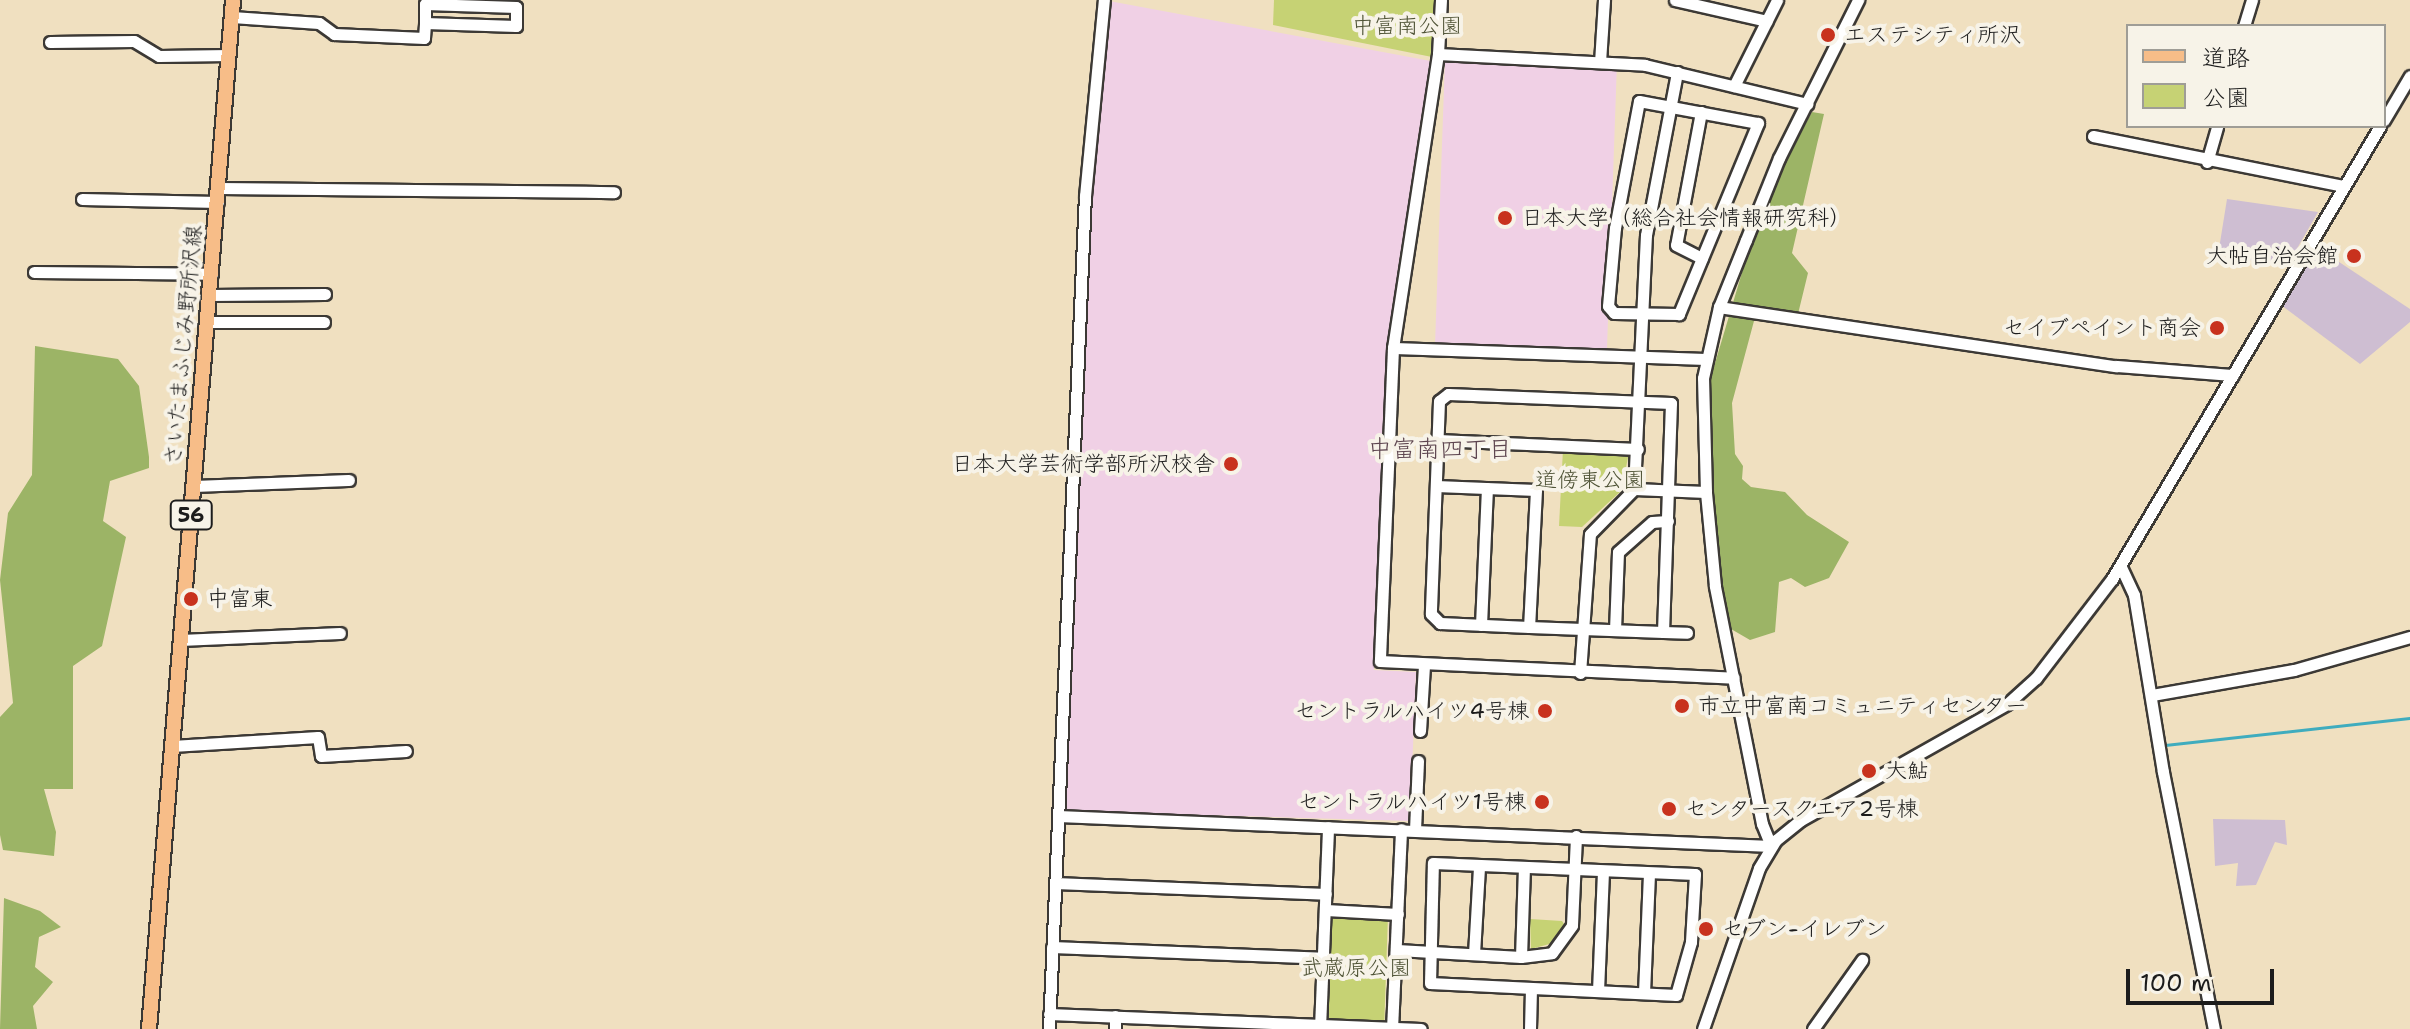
<!DOCTYPE html>
<meta charset="utf-8">
<style>
body{margin:0}
#map{position:relative;width:2410px;height:1029px;overflow:hidden;background:#f0e0c0;font-family:"Shantell Sans","Klee One",sans-serif}
div>[style]{position:absolute}
.built>*{inset:0;background:#f0d0e5;transform-origin:0 0}
.industrial>*{inset:0;background:#cebed2}
.green>*{inset:0;background:#c6d274;transform-origin:0 0}
.forest>*{inset:0;background:#9cb466}
.stream>*{height:3px;margin:-1.5px;padding:0 1.5px;transform-origin:1.5px;border-radius:1.5px;background:#3facbe}
.roads{filter:drop-shadow(2px 0 #3c3935) drop-shadow(-2px 0 #3c3935) drop-shadow(0 2px #3c3935) drop-shadow(0 -2px #3c3935)}
.minor>*{height:11px;margin:-5.5px;padding:0 5.5px;transform-origin:5.5px;border-radius:5.5px;background:#fff}
.major>*{height:14px;margin:-7px;padding:0 7px;transform-origin:7px;border-radius:7px;background:#f7bd88}
.dots>*{width:22px;height:22px;translate:-50% -50%;box-sizing:border-box;border:4px solid #f7f3e8;border-radius:50%}
span{translate:-50% -50%;white-space:nowrap;text-align:center;line-height:1.15;-webkit-text-stroke:8px #f7f3e8;paint-order:stroke}
.shield-label span{padding:2px 6px;background:#f7f3e8;border:2px solid;border-radius:6px;-webkit-text-stroke-width:0}
.shield-label{font-size:20px;color:#1c1c1c;font-weight:700}
.park-label{font-size:22px;color:#4f5336}
.poi-label{font-size:22px;color:#1c1c1c}
.left{translate:0 -50%;text-align:left}
.right{translate:-100% -50%;text-align:right}
.street-label{font-size:22px;color:#1c1c1c}
.neighbourhood-label{font-size:24px;color:#5d454f}
.legend{position:absolute;left:2126px;top:24px;width:260px;height:104px;box-sizing:border-box;background:#f7f3e8;border:2px solid #9f9d96;margin:0;padding:10px 14px;list-style:none;font-size:24px;color:#1c1c1c}
.legend li{display:flex;align-items:center;gap:16px;height:40px}
.legend b{width:40px;border:2px solid #9f9d96}
.scale{position:absolute;left:2126px;top:969px;width:148px;height:36px;box-sizing:border-box;border:4px solid #1c1c1c;border-top:0;padding-left:10px;font-size:24px;line-height:28px;white-space:nowrap;color:#1c1c1c;-webkit-text-stroke:6px #f7f3e8;paint-order:stroke}
</style>
<div id="map">
<div class="built">
<div style="clip-path:polygon(1109px 1px,1431px 61px,1388px 347px,1374px 670px,1416px 672px,1410px 821px,1062px 811px,1090px 202px)"></div>
<div style="left:1445px;top:59px;width:172px;height:285px;rotate:2deg"></div>
</div>
<div class="industrial">
<div style="clip-path:polygon(2227px 199px,2318px 212px,2287px 266px,2218px 255px)"></div>
<div style="clip-path:polygon(2315px 246px,2410px 309px,2410px 322px,2360px 364px,2281px 305px)"></div>
<div style="clip-path:polygon(2213px 819px,2285px 820px,2287px 845px,2275px 842px,2256px 885px,2236px 886px,2238px 863px,2215px 866px)"></div>
</div>
<div class="green">
<div style="clip-path:polygon(1274px 0,1435px 0,1432px 57px,1273px 25px)"></div>
<div style="clip-path:polygon(1563px 449px,1629px 453px,1621px 491px,1582px 527px,1559px 526px)"></div>
<div style="left:1332px;top:915px;width:56px;height:104px;rotate:2deg"></div>
<div style="clip-path:polygon(1530px 919px,1562px 921px,1564px 924px,1553px 943px,1531px 949px)"></div>
</div>
<div class="forest">
<div style="clip-path:polygon(1812px 112px,1824px 114px,1792px 253px,1808px 273px,1798px 314px,1768px 310px,1754px 321px,1732px 403px,1735px 454px,1743px 466px,1742px 479px,1751px 487px,1785px 492px,1807px 515px,1849px 542px,1829px 578px,1805px 587px,1791px 578px,1779px 582px,1775px 632px,1750px 640px,1731px 629px,1720px 593px,1710px 479px,1710px 380px,1746px 259px,1785px 160px)"></div>
<div style="clip-path:polygon(35px 346px,118px 359px,139px 386px,149px 457px,149px 468px,110px 481px,103px 521px,126px 537px,102px 646px,73px 666px,73px 789px,44px 789px,56px 832px,54px 856px,3px 850px,0 835px,0 717px,13px 703px,0 580px,8px 513px,32px 475px)"></div>
<div style="clip-path:polygon(4px 898px,40px 911px,61px 927px,39px 937px,35px 967px,53px 982px,33px 1006px,37px 1029px,0 1029px)"></div>
</div>
<div class="stream">
<div style="left:2165px;top:745px;width:246px;rotate:-6.3deg"></div>
</div>
<div class="roads">
<div class="minor">
<div style="left:1441px;top:0;width:54px;rotate:93.2deg"></div>
<div style="left:1438px;top:54px;width:297px;rotate:98.7deg"></div>
<div style="left:1393px;top:348px;width:313px;rotate:92.4deg"></div>
<div style="left:1380px;top:661px;width:354px;rotate:2.7deg"></div>
<div style="left:1675px;top:0;width:94px;rotate:12.9deg"></div>
<div style="left:232px;top:17px;width:87px;rotate:3.9deg"></div>
<div style="left:319px;top:23px;width:19px;rotate:36deg"></div>
<div style="left:334px;top:34px;width:90px;rotate:2.5deg"></div>
<div style="left:424px;top:38px;width:15px;rotate:-86deg"></div>
<div style="left:425px;top:23px;width:19px;rotate:-90deg"></div>
<div style="left:425px;top:4px;width:91px;rotate:1.9deg"></div>
<div style="left:516px;top:7px;width:19px;rotate:90deg"></div>
<div style="left:516px;top:26px;width:91px;rotate:-178.1deg"></div>
<div style="left:2244px;top:26px;width:27px;rotate:-73deg"></div>
<div style="left:50px;top:42px;width:84px;rotate:-0.7deg"></div>
<div style="left:134px;top:41px;width:29px;rotate:31deg"></div>
<div style="left:159px;top:56px;width:70px;rotate:-0.8deg"></div>
<div style="left:1438px;top:54px;width:207px;rotate:3deg"></div>
<div style="left:1645px;top:65px;width:167px;rotate:13.5deg"></div>
<div style="left:1600px;top:62px;width:62px;rotate:-86.3deg"></div>
<div style="left:1734px;top:86px;width:96px;rotate:-63.4deg"></div>
<div style="left:1639px;top:101px;width:121px;rotate:10.5deg"></div>
<div style="left:1758px;top:123px;width:207px;rotate:112.5deg"></div>
<div style="left:1679px;top:314px;width:65px;rotate:-179.1deg"></div>
<div style="left:1614px;top:313px;width:9px;rotate:-131deg"></div>
<div style="left:1608px;top:306px;width:78px;rotate:-84.9deg"></div>
<div style="left:1615px;top:228px;width:129px;rotate:-79.3deg"></div>
<div style="left:1701px;top:112px;width:135px;rotate:100.6deg"></div>
<div style="left:1676px;top:245px;width:29px;rotate:27deg"></div>
<div style="left:2384px;top:120px;width:51px;rotate:-59.4deg"></div>
<div style="left:2093px;top:136px;width:256px;rotate:11.3deg"></div>
<div style="left:2207px;top:162px;width:37px;rotate:-74deg"></div>
<div style="left:219px;top:188px;width:395px;rotate:0.6deg"></div>
<div style="left:82px;top:199px;width:136px;rotate:1.3deg"></div>
<div style="left:34px;top:272px;width:178px;rotate:0.6deg"></div>
<div style="left:210px;top:295px;width:115px;rotate:-0.5deg"></div>
<div style="left:1719px;top:307px;width:401px;rotate:8.5deg"></div>
<div style="left:2116px;top:366px;width:117px;rotate:4.4deg"></div>
<div style="left:208px;top:322px;width:116px"></div>
<div style="left:1393px;top:348px;width:314px;rotate:2deg"></div>
<div style="left:1438px;top:440px;width:200px;rotate:2.6deg"></div>
<div style="left:193px;top:486px;width:156px;rotate:-2.2deg"></div>
<div style="left:1436px;top:486px;width:100px;rotate:2.3deg"></div>
<div style="left:1536px;top:490px;width:137px;rotate:92.9deg"></div>
<div style="left:1634px;top:489px;width:254px;rotate:-87.3deg"></div>
<div style="left:1646px;top:235px;width:166px;rotate:-79.2deg"></div>
<div style="left:2121px;top:567px;width:31px;rotate:65deg"></div>
<div style="left:2134px;top:595px;width:179px;rotate:80.7deg"></div>
<div style="left:2163px;top:772px;width:262px;rotate:78.8deg"></div>
<div style="left:1481px;top:625px;width:137px;rotate:-87.5deg"></div>
<div style="left:1615px;top:630px;width:78px;rotate:-87.8deg"></div>
<div style="left:1618px;top:552px;width:45px;rotate:-41.4deg"></div>
<div style="left:1652px;top:522px;width:16px;rotate:-4deg"></div>
<div style="left:1663px;top:632px;width:229px;rotate:-88deg"></div>
<div style="left:1671px;top:403px;width:223px;rotate:-177.7deg"></div>
<div style="left:1448px;top:394px;width:11px;rotate:142deg"></div>
<div style="left:1439px;top:401px;width:213px;rotate:92.2deg"></div>
<div style="left:1431px;top:614px;width:13px;rotate:45deg"></div>
<div style="left:1440px;top:623px;width:89px;rotate:2.6deg"></div>
<div style="left:1529px;top:627px;width:134px;rotate:2.1deg"></div>
<div style="left:1663px;top:632px;width:24px;rotate:2deg"></div>
<div style="left:180px;top:640px;width:160px;rotate:-2.5deg"></div>
<div style="left:1580px;top:673px;width:139px;rotate:-85.9deg"></div>
<div style="left:1590px;top:534px;width:63px;rotate:-45.6deg"></div>
<div style="left:1634px;top:489px;width:72px;rotate:2.4deg"></div>
<div style="left:2152px;top:695px;width:144px;rotate:-10deg"></div>
<div style="left:2294px;top:670px;width:121px;rotate:-15.9deg"></div>
<div style="left:1420px;top:731px;width:65px;rotate:-86.5deg"></div>
<div style="left:172px;top:746px;width:146px;rotate:-3.5deg"></div>
<div style="left:318px;top:737px;width:19px;rotate:81deg"></div>
<div style="left:321px;top:756px;width:85px;rotate:-3.4deg"></div>
<div style="left:1058px;top:816px;width:714px;rotate:2.41deg"></div>
<div style="left:1415px;top:830px;width:69px;rotate:-87.5deg"></div>
<div style="left:1771px;top:846px;width:24px;rotate:-112deg"></div>
<div style="left:1762px;top:824px;width:243px;rotate:-101.2deg"></div>
<div style="left:1715px;top:586px;width:94px;rotate:-95.5deg"></div>
<div style="left:1706px;top:492px;width:114px;rotate:-91.5deg"></div>
<div style="left:1703px;top:378px;width:73px;rotate:-77.3deg"></div>
<div style="left:1719px;top:307px;width:72px;rotate:-68.1deg"></div>
<div style="left:1746px;top:240px;width:88px;rotate:-68.1deg"></div>
<div style="left:1779px;top:158px;width:177px;rotate:-63.4deg"></div>
<div style="left:1433px;top:863px;width:262px;rotate:2.4deg"></div>
<div style="left:1695px;top:874px;width:68px;rotate:93.4deg"></div>
<div style="left:1691px;top:942px;width:55px;rotate:105.8deg"></div>
<div style="left:1676px;top:995px;width:246px;rotate:-177.2deg"></div>
<div style="left:1430px;top:983px;width:120px;rotate:-88.6deg"></div>
<div style="left:1055px;top:883px;width:271px;rotate:2.3deg"></div>
<div style="left:1326px;top:910px;width:72px;rotate:3.2deg"></div>
<div style="left:1052px;top:947px;width:270px;rotate:2.3deg"></div>
<div style="left:1397px;top:950px;width:124px;rotate:3.2deg"></div>
<div style="left:1521px;top:957px;width:31px;rotate:-7deg"></div>
<div style="left:1552px;top:953px;width:34px;rotate:-54deg"></div>
<div style="left:1572px;top:925px;width:89px;rotate:-87.4deg"></div>
<div style="left:1474px;top:954px;width:88px;rotate:-86.7deg"></div>
<div style="left:1521px;top:957px;width:89px;rotate:-88.1deg"></div>
<div style="left:1598px;top:991px;width:120px;rotate:-87.6deg"></div>
<div style="left:1644px;top:993px;width:120px;rotate:-87.6deg"></div>
<div style="left:1049px;top:1014px;width:372px;rotate:2.3deg"></div>
<div style="left:1320px;top:1028px;width:201px;rotate:-87.7deg"></div>
<div style="left:1049px;top:1029px;width:834px;rotate:-87.53deg"></div>
<div style="left:1085px;top:196px;width:197px;rotate:-84.5deg"></div>
<div style="left:1115px;top:1029px;width:13px;rotate:-90deg"></div>
<div style="left:1392px;top:1029px;width:200px;rotate:-87.4deg"></div>
<div style="left:1530px;top:1029px;width:41px;rotate:-88.6deg"></div>
<div style="left:1703px;top:1029px;width:170px;rotate:-70.8deg"></div>
<div style="left:1759px;top:868px;width:33px;rotate:-59deg"></div>
<div style="left:1776px;top:840px;width:32px;rotate:-39deg"></div>
<div style="left:1801px;top:820px;width:236px;rotate:-29.4deg"></div>
<div style="left:2007px;top:704px;width:39px;rotate:-42deg"></div>
<div style="left:2036px;top:678px;width:125px;rotate:-52.5deg"></div>
<div style="left:2112px;top:579px;width:526px;rotate:-59.39deg"></div>
<div style="left:1813px;top:1029px;width:85px;rotate:-54.6deg"></div>
</div>
<div class="major">
<div style="left:149px;top:1029px;width:1032px;rotate:-85.33deg"></div>
</div>
</div>
<div class="dots">
<div style="left:1828px;top:35px;background:#c8321e"></div>
<div style="left:1505px;top:218px;background:#c8321e"></div>
<div style="left:2354px;top:256px;background:#c8321e"></div>
<div style="left:2217px;top:328px;background:#c8321e"></div>
<div style="left:1231px;top:464px;background:#c8321e"></div>
<div style="left:191px;top:599px;background:#c8321e"></div>
<div style="left:1682px;top:706px;background:#c8321e"></div>
<div style="left:1545px;top:711px;background:#c8321e"></div>
<div style="left:1869px;top:771px;background:#c8321e"></div>
<div style="left:1542px;top:802px;background:#c8321e"></div>
<div style="left:1669px;top:809px;background:#c8321e"></div>
<div style="left:1706px;top:929px;background:#c8321e"></div>
</div>
<div class="shield-label">
<span style="left:191px;top:515px">56</span>
</div>
<div class="park-label">
<span style="left:1407px;top:26px">中富南公園</span>
<span style="left:1590px;top:480px">道傍東公園</span>
<span style="left:1356px;top:968px">武蔵原公園</span>
</div>
<div class="poi-label">
<span class="left" style="left:1844px;top:35px">エステシティ所沢</span>
<span class="left" style="left:1521px;top:218px">日本大学（総合社会情報研究科）</span>
<span class="right" style="left:2338px;top:256px">大帖自治会館</span>
<span class="right" style="left:2201px;top:328px">セイブペイント商会</span>
<span class="right" style="left:1215px;top:464px">日本大学芸術学部所沢校舎</span>
<span class="left" style="left:207px;top:599px">中富東</span>
<span class="left" style="left:1698px;top:706px">市立中富南コミュニティセンター</span>
<span class="right" style="left:1529px;top:711px">セントラルハイツ4号棟</span>
<span class="left" style="left:1885px;top:771px">大鮎</span>
<span class="right" style="left:1526px;top:802px">セントラルハイツ1号棟</span>
<span class="left" style="left:1685px;top:809px">センタースクエア2号棟</span>
<span class="left" style="left:1722px;top:929px">セブン-イレブン</span>
</div>
<div class="street-label">
<span style="left:183px;top:345px;rotate:-85deg">さいたまふじみ野所沢線</span>
</div>
<div class="neighbourhood-label">
<span style="left:1440px;top:450px">中富南四丁目</span>
</div>
<ul class="legend">
<li><b style="height:10px;background:#f7bd88"></b>道路</li>
<li><b style="height:22px;background:#c6d274"></b>公園</li>
</ul>
<div class="scale">100 m</div>
</div>
